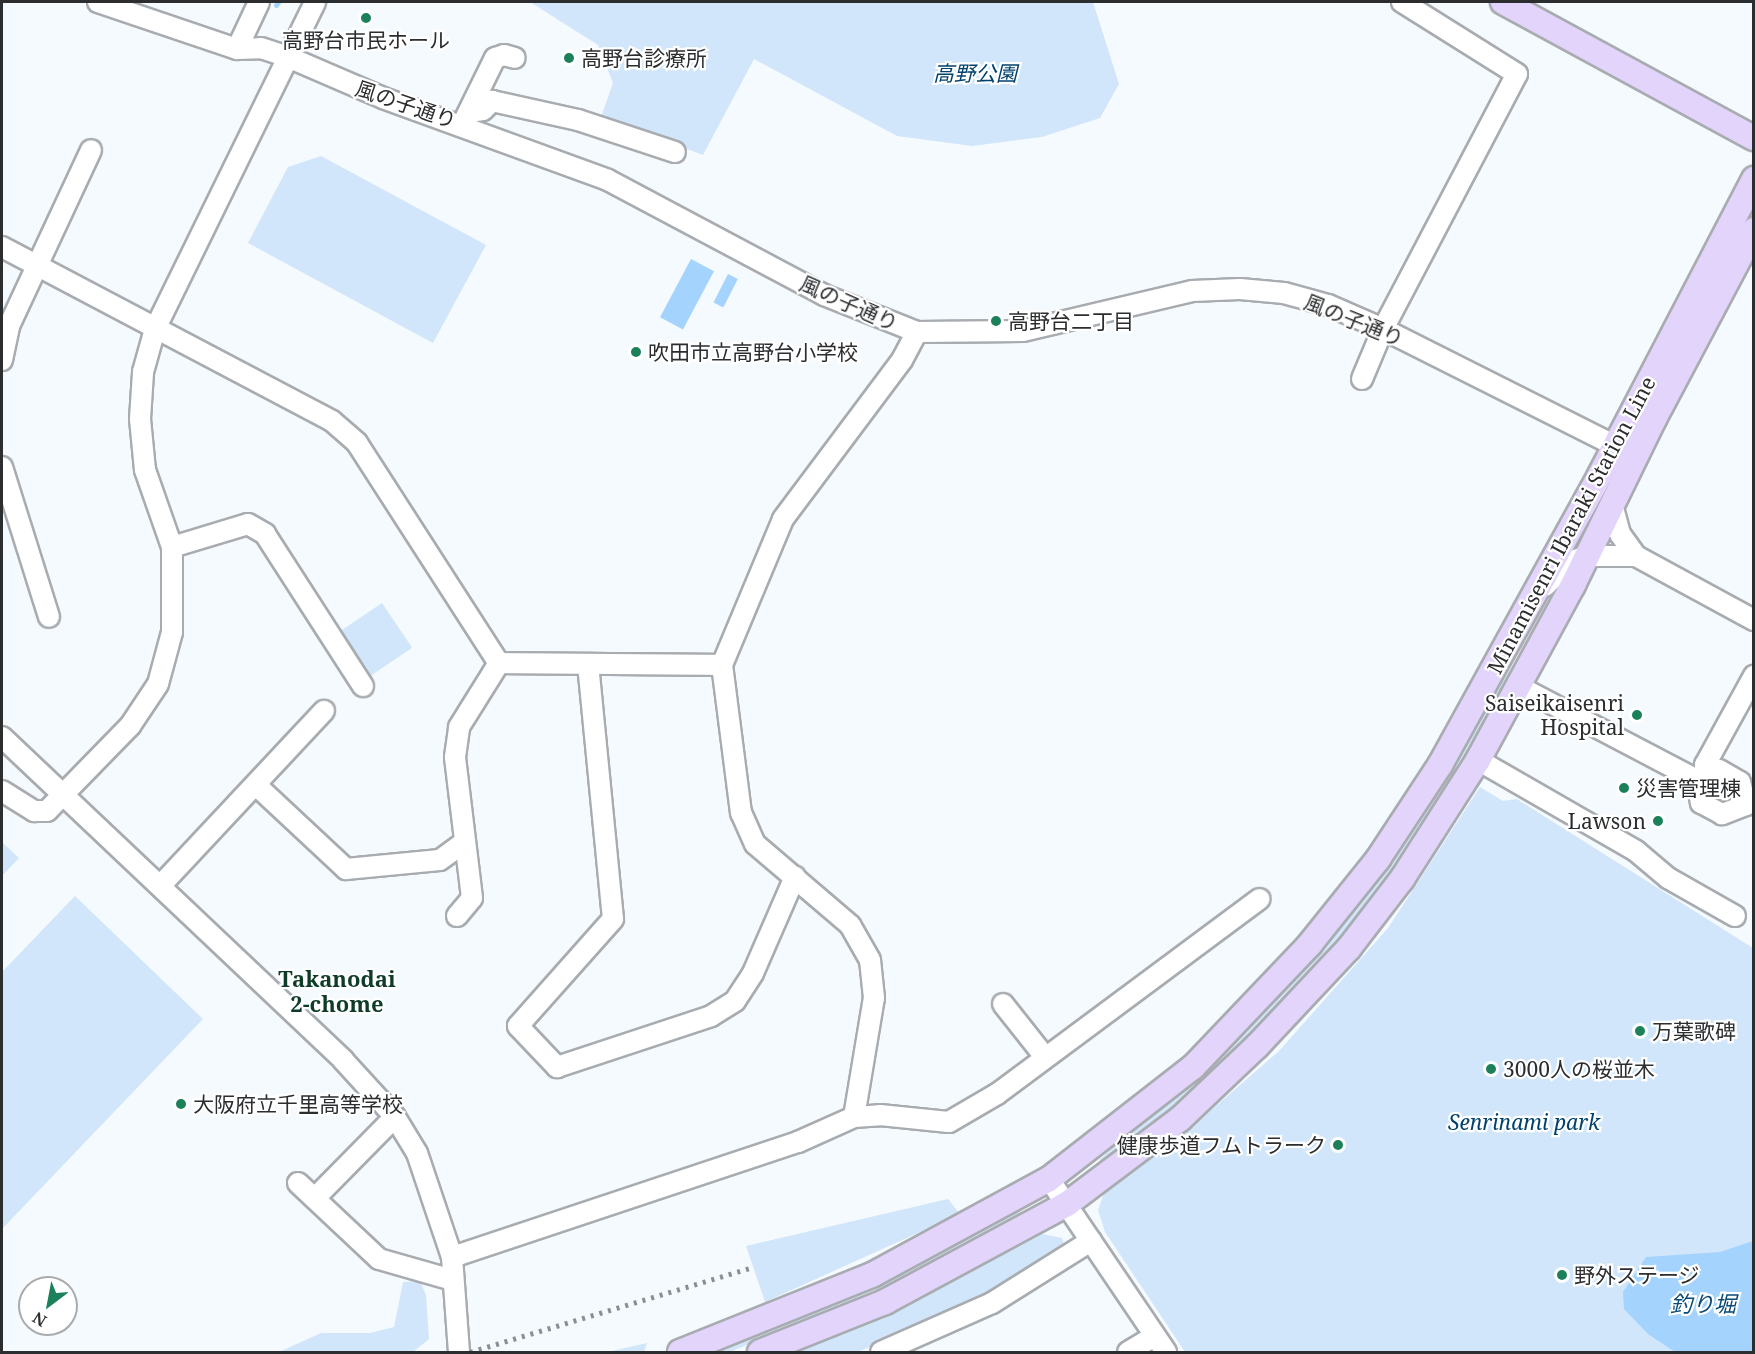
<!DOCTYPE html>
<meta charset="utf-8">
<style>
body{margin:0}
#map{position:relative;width:1755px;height:1354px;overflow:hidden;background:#f5faff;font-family:"Noto Serif","Noto Sans JP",serif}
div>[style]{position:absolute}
.green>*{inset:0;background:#d1e6fa;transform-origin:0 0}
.water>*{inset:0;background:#a4d3fe;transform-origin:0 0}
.stream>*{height:5px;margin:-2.5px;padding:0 2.5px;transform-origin:2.5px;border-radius:2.5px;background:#a4d3fe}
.roads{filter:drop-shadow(2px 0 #a8acb0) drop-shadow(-2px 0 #a8acb0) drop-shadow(0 2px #a8acb0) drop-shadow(0 -2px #a8acb0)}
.minor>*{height:20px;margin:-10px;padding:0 10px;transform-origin:10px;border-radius:10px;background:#fff}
.major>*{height:24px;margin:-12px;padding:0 12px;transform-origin:12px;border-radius:12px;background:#e2d4fb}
.rail>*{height:4.5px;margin-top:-2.25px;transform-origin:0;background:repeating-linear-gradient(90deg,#8a8d91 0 3px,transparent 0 9px)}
.dots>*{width:16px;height:16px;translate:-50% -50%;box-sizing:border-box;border:3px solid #fff;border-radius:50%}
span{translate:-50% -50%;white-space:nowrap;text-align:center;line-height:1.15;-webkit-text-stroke:4.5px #fff;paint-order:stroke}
.poi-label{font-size:21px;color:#2b2d2f}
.left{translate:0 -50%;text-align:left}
.right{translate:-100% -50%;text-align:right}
.park-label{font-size:21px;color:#00426d;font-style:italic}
.street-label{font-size:21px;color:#2b2d2f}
.neighbourhood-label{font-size:22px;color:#0e3c29;font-weight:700}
.water-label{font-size:22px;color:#094975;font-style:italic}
.frame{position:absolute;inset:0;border:3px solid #2b2d2f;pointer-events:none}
.north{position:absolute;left:18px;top:1276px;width:60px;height:60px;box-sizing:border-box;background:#fff;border:2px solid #aaabac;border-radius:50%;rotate:212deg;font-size:16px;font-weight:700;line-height:24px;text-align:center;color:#2b2d2f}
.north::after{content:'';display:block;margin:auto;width:21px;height:27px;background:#1c815a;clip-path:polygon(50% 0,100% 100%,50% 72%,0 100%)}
</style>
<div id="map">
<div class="green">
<div style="clip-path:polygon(530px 2px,1093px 2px,1119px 84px,1100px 118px,1042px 137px,972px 146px,897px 136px,754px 59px,703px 155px,601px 117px,613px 83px,598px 45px)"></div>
<div style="clip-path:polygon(321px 156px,486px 245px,433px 343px,248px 243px,288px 167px)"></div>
<div style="left:382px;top:603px;width:54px;height:56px;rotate:56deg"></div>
<div style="clip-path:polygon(1534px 636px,1476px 744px,1416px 840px,1371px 902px,1307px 979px,1245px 1043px,1177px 1104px,1103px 1161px,1099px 1160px,1250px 1028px,1314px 960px,1376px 883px,1444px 784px,1499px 686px)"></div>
<div style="clip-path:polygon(1480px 787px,1503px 801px,1517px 799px,1753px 948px,1753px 1352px,1185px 1352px,1105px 1232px,1098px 1210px,1104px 1193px,1185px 1133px,1279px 1051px,1388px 928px)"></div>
<div style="clip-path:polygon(2px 842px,19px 858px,2px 876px)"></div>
<div style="clip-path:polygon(75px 896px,203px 1019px,2px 1229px,2px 972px)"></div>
<div style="clip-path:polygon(948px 1199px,960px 1214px,765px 1302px,746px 1246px)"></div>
<div style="clip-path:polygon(1019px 1209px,1022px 1214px,928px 1268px,730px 1352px,711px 1352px,881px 1282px)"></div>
<div style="clip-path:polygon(1043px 1234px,1062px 1238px,1065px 1248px,987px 1295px,858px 1352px,795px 1352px,896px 1311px)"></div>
<div style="clip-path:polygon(420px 1281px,426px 1295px,429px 1339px,413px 1352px,279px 1352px,321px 1333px,370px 1333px,394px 1327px,403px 1282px)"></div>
<div style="clip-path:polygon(647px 1343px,644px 1352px,607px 1352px)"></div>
</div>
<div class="water">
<div style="left:691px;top:259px;width:26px;height:66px;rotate:28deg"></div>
<div style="left:728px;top:274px;width:11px;height:32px;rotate:27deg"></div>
<div style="clip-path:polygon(1753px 1241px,1753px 1352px,1675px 1352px,1648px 1334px,1624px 1309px,1623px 1292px,1646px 1257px,1720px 1252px)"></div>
</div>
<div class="stream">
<div style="left:276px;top:5px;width:4px;rotate:-56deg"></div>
</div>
<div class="roads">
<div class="minor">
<div style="left:98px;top:2px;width:147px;rotate:18.7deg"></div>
<div style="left:237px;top:49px;width:24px;rotate:-2deg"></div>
<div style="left:261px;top:48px;width:28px;rotate:18deg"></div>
<div style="left:288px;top:57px;width:103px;rotate:23.3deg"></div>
<div style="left:383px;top:98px;width:239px;rotate:20deg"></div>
<div style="left:608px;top:180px;width:245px;rotate:28deg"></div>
<div style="left:824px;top:295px;width:100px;rotate:21.7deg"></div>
<div style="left:917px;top:332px;width:106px;rotate:-0.5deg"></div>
<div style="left:1023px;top:331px;width:174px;rotate:-13.3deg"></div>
<div style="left:1192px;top:291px;width:48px;rotate:-2.4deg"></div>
<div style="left:1240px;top:289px;width:44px;rotate:5.2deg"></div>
<div style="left:1284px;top:293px;width:46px;rotate:15.3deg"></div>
<div style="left:1328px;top:305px;width:60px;rotate:23.6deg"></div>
<div style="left:1383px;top:329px;width:274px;rotate:26.7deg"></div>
<div style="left:237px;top:49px;width:52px;rotate:-64.9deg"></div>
<div style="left:469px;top:112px;width:14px;rotate:-8deg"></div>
<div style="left:483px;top:110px;width:13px;rotate:-45deg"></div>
<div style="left:492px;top:101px;width:88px;rotate:12.5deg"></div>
<div style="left:578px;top:120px;width:102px;rotate:18.3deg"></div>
<div style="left:464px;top:121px;width:70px;rotate:-63.8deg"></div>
<div style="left:495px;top:58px;width:9px;rotate:-18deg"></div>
<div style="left:504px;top:55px;width:11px;rotate:15deg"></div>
<div style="left:2px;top:247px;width:373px;rotate:27.8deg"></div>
<div style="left:332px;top:421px;width:33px;rotate:41deg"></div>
<div style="left:357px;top:443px;width:262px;rotate:57.2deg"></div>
<div style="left:2px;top:360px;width:35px;rotate:-78deg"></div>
<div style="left:9px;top:326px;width:194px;rotate:-65deg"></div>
<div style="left:1362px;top:379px;width:54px;rotate:-67.2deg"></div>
<div style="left:1383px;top:329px;width:288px;rotate:-62.3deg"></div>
<div style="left:1517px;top:74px;width:136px;rotate:-147.9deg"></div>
<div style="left:2px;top:467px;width:157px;rotate:72.6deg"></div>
<div style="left:1612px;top:504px;width:31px;rotate:75deg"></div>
<div style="left:1620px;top:534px;width:27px;rotate:54deg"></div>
<div style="left:1636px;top:556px;width:134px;rotate:28.5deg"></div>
<div style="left:172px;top:547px;width:79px;rotate:-16.8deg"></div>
<div style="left:248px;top:524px;width:20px;rotate:30deg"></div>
<div style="left:265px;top:534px;width:181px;rotate:57.2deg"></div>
<div style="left:1545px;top:586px;width:34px;rotate:-45deg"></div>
<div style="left:1569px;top:562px;width:20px;rotate:-18deg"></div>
<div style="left:1588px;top:556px;width:48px"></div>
<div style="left:499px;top:663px;width:223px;rotate:0.5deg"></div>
<div style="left:588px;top:664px;width:256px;rotate:84.4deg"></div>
<div style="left:613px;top:919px;width:143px;rotate:131.6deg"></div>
<div style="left:518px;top:1026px;width:57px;rotate:46.4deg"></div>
<div style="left:557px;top:1067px;width:162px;rotate:-18.3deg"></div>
<div style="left:711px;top:1016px;width:28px;rotate:-32deg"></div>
<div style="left:735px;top:1001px;width:33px;rotate:-57deg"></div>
<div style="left:753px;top:973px;width:105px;rotate:-66.4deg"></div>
<div style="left:1518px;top:686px;width:202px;rotate:27.7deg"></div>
<div style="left:2px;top:737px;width:470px;rotate:43.4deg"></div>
<div style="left:343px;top:1060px;width:77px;rotate:47.6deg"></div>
<div style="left:395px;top:1117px;width:42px;rotate:58.6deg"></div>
<div style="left:417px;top:1153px;width:110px;rotate:71.4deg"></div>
<div style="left:452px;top:1257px;width:95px;rotate:85.8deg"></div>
<div style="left:1478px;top:760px;width:182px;rotate:29.9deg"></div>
<div style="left:1636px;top:851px;width:42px;rotate:40.2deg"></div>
<div style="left:1668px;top:878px;width:77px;rotate:29.6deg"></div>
<div style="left:1719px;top:770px;width:24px;rotate:30deg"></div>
<div style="left:1740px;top:782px;width:24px;rotate:75deg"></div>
<div style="left:1746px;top:805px;width:26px;rotate:159deg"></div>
<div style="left:1722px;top:814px;width:24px;rotate:-152deg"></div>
<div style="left:1701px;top:803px;width:23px;rotate:-100deg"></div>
<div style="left:1697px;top:780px;width:24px;rotate:-24deg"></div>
<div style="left:1709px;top:775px;width:11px;rotate:-112deg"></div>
<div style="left:1705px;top:765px;width:102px;rotate:-61.2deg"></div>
<div style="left:257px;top:786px;width:122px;rotate:43deg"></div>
<div style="left:346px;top:869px;width:94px;rotate:-5.5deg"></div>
<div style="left:440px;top:860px;width:29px;rotate:-36deg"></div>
<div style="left:2px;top:791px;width:38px;rotate:32deg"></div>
<div style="left:34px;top:811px;width:13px"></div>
<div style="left:47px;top:811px;width:119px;rotate:-45.7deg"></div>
<div style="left:130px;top:726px;width:50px;rotate:-56.3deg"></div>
<div style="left:158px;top:684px;width:54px;rotate:-74.9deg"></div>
<div style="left:172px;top:632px;width:85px;rotate:-90deg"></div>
<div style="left:172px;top:547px;width:82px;rotate:-109.3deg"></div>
<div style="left:145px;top:470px;width:51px;rotate:-95.6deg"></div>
<div style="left:140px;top:419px;width:47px;rotate:-86.3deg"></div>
<div style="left:143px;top:372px;width:45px;rotate:-74.4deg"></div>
<div style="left:155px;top:329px;width:364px;rotate:-63.9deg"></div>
<div style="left:160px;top:886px;width:240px;rotate:-46.9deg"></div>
<div style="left:457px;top:916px;width:23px;rotate:-50deg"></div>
<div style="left:472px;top:898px;width:142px;rotate:-96.9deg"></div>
<div style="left:455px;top:757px;width:30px;rotate:-82deg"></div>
<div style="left:459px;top:727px;width:75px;rotate:-58deg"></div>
<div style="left:1003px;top:1004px;width:68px;rotate:51.6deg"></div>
<div style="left:854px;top:1117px;width:26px;rotate:-4deg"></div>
<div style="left:880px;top:1115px;width:69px;rotate:5.8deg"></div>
<div style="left:949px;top:1122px;width:56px;rotate:-30.3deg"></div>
<div style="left:997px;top:1094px;width:327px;rotate:-36.6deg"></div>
<div style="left:1049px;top:1179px;width:209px;rotate:55.9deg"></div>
<div style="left:298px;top:1183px;width:111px;rotate:43.2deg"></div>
<div style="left:379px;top:1259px;width:76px;rotate:16deg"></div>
<div style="left:315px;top:1198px;width:114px;rotate:-45.4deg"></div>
<div style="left:452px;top:1257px;width:365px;rotate:-18.4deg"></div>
<div style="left:798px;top:1142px;width:61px;rotate:-24.1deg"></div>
<div style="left:854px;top:1117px;width:121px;rotate:-80.5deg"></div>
<div style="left:874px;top:998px;width:38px;rotate:-96deg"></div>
<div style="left:870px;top:960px;width:40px;rotate:-119.7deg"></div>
<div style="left:850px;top:925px;width:125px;rotate:-139.5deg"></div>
<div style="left:755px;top:844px;width:34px;rotate:-114deg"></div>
<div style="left:741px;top:813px;width:149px;rotate:-97.3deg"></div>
<div style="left:722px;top:665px;width:158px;rotate:-67.3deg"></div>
<div style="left:783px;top:519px;width:199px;rotate:-53.2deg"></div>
<div style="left:902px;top:360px;width:32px;rotate:-62deg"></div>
<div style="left:881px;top:1352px;width:121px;rotate:-23.8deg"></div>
<div style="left:992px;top:1303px;width:117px;rotate:-32.1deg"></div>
<div style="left:1128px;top:1352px;width:31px;rotate:-31deg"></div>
</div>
<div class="major">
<div style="left:1503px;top:2px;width:285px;rotate:28.5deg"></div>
<div style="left:680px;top:1352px;width:207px;rotate:-21.9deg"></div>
<div style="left:872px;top:1275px;width:201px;rotate:-28.5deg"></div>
<div style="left:1049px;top:1179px;width:182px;rotate:-37.9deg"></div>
<div style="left:1193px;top:1067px;width:170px;rotate:-46.4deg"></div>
<div style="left:1310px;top:944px;width:109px;rotate:-51.3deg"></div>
<div style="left:1378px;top:859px;width:113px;rotate:-56.6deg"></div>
<div style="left:1440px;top:765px;width:331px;rotate:-61.1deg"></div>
<div style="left:1600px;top:475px;width:334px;rotate:-62.5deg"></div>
<div style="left:760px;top:1352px;width:135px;rotate:-21.8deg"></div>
<div style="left:885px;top:1302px;width:207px;rotate:-28.3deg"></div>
<div style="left:1067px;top:1204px;width:141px;rotate:-37deg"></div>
<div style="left:1180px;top:1119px;width:106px;rotate:-43.5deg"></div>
<div style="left:1257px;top:1046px;width:134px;rotate:-46.8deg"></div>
<div style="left:1349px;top:948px;width:87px;rotate:-52.5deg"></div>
<div style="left:1402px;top:879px;width:141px;rotate:-57.4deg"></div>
<div style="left:1478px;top:760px;width:199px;rotate:-61.5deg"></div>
<div style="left:1573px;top:585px;width:185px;rotate:-64deg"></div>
<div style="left:1654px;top:419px;width:214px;rotate:-62.1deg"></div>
</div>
</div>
<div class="rail">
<div style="left:470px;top:1352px;width:296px;rotate:-16.7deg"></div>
</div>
<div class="dots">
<div style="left:366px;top:18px;background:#1c815a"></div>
<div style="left:569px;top:58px;background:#1c815a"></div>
<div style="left:996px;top:321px;background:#1c815a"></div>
<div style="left:636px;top:352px;background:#1c815a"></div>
<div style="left:1637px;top:715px;background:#1c815a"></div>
<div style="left:1624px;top:788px;background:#1c815a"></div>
<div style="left:1658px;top:821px;background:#1c815a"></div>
<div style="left:1640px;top:1031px;background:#1c815a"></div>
<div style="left:1491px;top:1069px;background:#1c815a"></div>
<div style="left:181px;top:1104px;background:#1c815a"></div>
<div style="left:1338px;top:1145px;background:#1c815a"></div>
<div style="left:1562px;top:1275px;background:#1c815a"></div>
</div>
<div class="poi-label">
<span style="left:366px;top:40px">高野台市民ホール</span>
<span class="left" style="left:581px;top:58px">高野台診療所</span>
<span class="left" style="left:1008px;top:321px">高野台二丁目</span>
<span class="left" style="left:648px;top:352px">吹田市立高野台小学校</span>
<span class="right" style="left:1624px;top:715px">Saiseikaisenri<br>Hospital</span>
<span class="left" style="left:1636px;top:788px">災害管理棟</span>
<span class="right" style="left:1646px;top:821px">Lawson</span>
<span class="left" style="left:1652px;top:1031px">万葉歌碑</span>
<span class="left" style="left:1503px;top:1069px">3000人の桜並木</span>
<span class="left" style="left:193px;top:1104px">大阪府立千里高等学校</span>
<span class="right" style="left:1326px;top:1145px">健康歩道フムトラーク</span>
<span class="left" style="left:1574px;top:1275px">野外ステージ</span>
</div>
<div class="park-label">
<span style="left:975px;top:73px">高野公園</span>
<span style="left:1524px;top:1122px">Senrinami park</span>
</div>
<div class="street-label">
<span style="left:406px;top:104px;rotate:19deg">風の子通り</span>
<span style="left:849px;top:303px;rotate:24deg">風の子通り</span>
<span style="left:1354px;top:320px;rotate:22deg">風の子通り</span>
<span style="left:1571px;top:525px;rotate:-62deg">Minamisenri Ibaraki Station Line</span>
</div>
<div class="neighbourhood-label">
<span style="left:337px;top:991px">Takanodai<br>2-chome</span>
</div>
<div class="water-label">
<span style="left:1703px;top:1304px">釣り堀</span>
</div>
<div class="frame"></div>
<div class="north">N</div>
</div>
